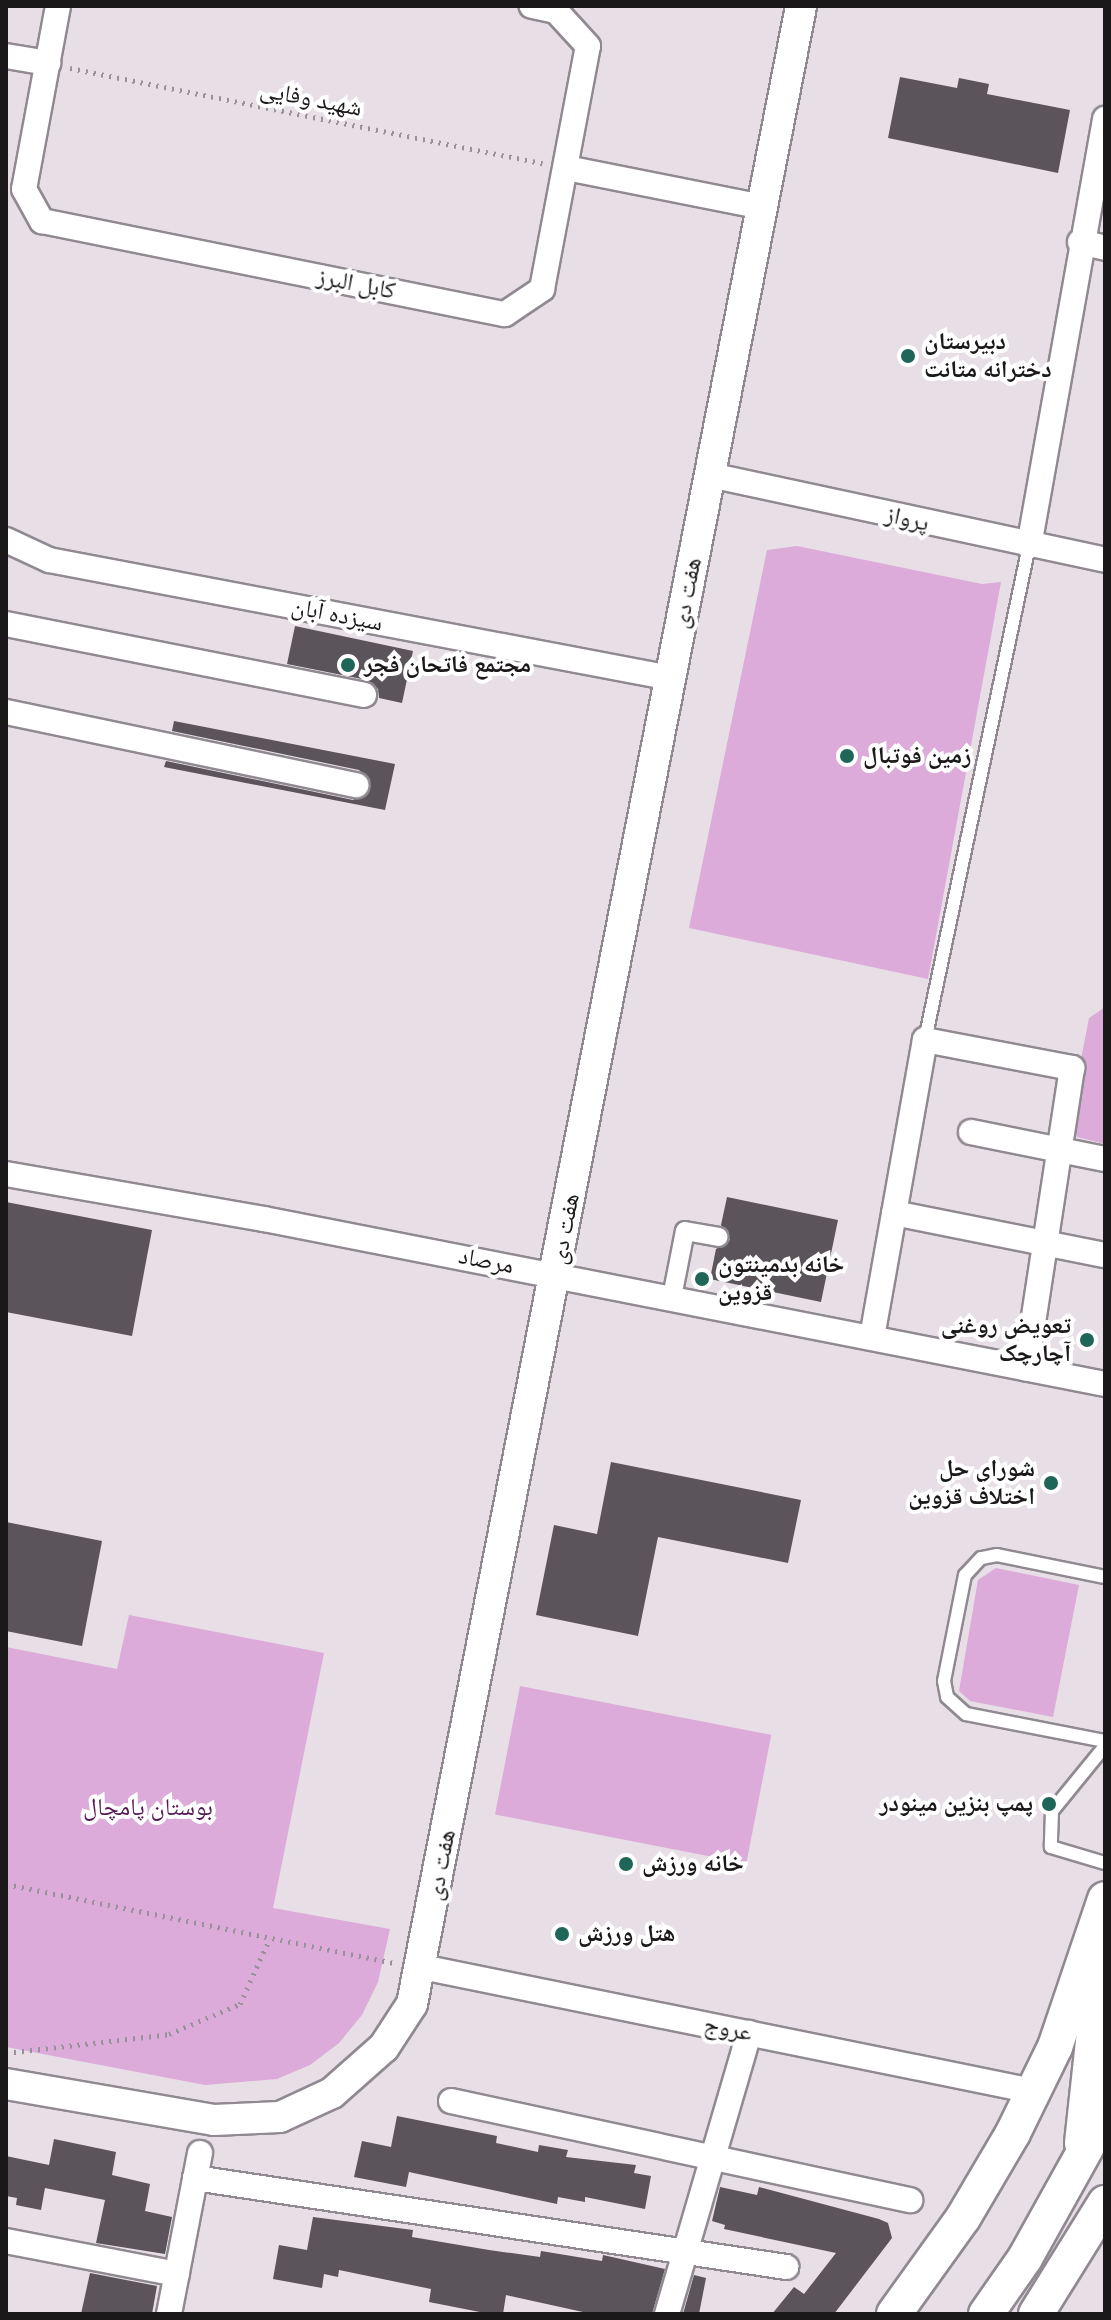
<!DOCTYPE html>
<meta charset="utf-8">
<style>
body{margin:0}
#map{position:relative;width:1111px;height:2320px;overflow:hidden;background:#e7dee6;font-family:Roboto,"Noto Naskh Arabic",sans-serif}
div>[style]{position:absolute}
.green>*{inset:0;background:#dcabda;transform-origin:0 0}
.building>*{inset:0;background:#5b545a}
.path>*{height:5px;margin-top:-2.5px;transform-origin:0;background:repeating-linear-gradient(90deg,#989197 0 2px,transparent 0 8px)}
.roads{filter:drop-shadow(2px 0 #918991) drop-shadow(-2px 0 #918991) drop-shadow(0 2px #918991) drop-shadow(0 -2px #918991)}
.service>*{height:12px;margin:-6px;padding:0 6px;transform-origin:6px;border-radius:6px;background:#fff}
.pedestrian>*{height:18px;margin:-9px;padding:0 9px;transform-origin:9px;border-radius:9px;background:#fff}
.minor>*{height:24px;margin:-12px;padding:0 12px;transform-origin:12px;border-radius:12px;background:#fff}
.tertiary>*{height:30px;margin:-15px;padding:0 15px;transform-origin:15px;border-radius:15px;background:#fff}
.secondary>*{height:34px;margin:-17px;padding:0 17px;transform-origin:17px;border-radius:17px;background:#fff}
.dots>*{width:22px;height:22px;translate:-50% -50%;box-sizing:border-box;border:4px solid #fff;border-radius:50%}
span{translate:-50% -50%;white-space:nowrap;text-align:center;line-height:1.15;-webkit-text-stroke:8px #fff;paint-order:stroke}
.street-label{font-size:24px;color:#1b181a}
.poi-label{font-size:24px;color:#1b181a;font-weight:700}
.left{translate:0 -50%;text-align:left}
.right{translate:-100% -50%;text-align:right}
.park-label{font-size:24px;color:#551a54}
.frame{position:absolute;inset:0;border:8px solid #1b181a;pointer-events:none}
</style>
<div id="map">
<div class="green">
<div style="clip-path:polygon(797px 546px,982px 584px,1001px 582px,928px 979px,689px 928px,767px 550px)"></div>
<div style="clip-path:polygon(1105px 1007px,1105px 1144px,1077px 1137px,1069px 1120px,1089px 1018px)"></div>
<div style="clip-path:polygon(996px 1568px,1079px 1585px,1053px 1717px,970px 1701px,959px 1691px,978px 1580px)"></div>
<div style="clip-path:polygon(129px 1615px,324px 1653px,273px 1908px,390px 1929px,378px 1982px,362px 2015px,339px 2043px,310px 2065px,277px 2079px,205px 2085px,6px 2047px,6px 1647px,117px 1669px)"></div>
<div style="left:520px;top:1686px;width:256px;height:131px;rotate:11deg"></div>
</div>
<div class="building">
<div style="clip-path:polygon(900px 77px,957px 88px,959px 78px,989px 84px,987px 94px,1070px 110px,1058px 173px,888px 138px)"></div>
<div style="clip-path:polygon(295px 626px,413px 651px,402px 703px,379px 698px,378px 689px,367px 680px,287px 664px)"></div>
<div style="clip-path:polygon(174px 721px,395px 764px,385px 810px,164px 767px,166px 761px,353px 800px,370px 789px,370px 780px,359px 770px,172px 731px)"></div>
<div style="clip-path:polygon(727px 1197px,838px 1220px,821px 1302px,710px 1279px,716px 1249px,730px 1240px,721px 1225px)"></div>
<div style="clip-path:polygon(6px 1202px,152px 1230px,132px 1336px,6px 1312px)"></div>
<div style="clip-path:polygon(611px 1462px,801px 1500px,788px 1563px,658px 1537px,638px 1636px,536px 1615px,554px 1525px,597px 1534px)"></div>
<div style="clip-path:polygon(6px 1522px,102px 1541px,82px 1646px,6px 1631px)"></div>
<div style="clip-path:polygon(397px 2116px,497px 2136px,496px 2143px,538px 2152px,539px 2145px,568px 2150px,566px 2157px,636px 2165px,634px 2173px,651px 2176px,645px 2209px,585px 2197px,585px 2202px,558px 2197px,557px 2204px,409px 2172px,406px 2187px,354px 2177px,362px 2141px,391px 2147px)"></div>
<div style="clip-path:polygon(54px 2139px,116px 2152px,112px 2175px,150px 2184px,145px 2211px,172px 2217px,165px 2254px,96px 2243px,105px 2200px,45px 2188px,41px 2210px,16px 2205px,17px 2198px,6px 2196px,6px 2156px,49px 2165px)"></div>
<div style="clip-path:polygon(720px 2187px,757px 2195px,759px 2187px,879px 2219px,888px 2223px,892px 2238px,834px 2314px,772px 2314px,794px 2287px,804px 2294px,836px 2253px,724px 2229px,725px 2225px,712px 2221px)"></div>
<div style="clip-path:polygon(313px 2217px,413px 2230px,412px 2237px,489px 2250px,540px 2257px,541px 2251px,602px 2261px,603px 2255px,665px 2269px,652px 2314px,592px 2314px,506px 2295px,503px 2314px,490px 2314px,429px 2302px,431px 2289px,339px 2270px,338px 2277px,324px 2274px,322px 2288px,273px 2279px,279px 2245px,307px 2250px)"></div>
<div style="clip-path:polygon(90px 2273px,157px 2286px,152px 2314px,81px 2314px)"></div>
<div style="clip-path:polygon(694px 2275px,706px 2278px,699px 2314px,683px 2314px)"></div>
</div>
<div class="path">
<div style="left:70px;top:68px;width:482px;rotate:11.4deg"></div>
<div style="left:6px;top:1884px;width:395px;rotate:11.5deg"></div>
<div style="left:6px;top:2053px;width:164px;rotate:-6.6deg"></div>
<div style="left:169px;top:2034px;width:77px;rotate:-22.9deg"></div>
<div style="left:240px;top:2004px;width:72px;rotate:-65.6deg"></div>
</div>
<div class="roads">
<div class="service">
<div style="left:925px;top:1040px;width:505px;rotate:-78.11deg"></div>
<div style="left:1105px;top:1577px;width:110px;rotate:-168.5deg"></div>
<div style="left:997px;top:1555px;width:16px;rotate:169deg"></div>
<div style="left:981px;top:1558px;width:23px;rotate:133deg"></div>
<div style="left:965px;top:1575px;width:108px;rotate:101.2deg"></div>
<div style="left:944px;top:1681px;width:16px;rotate:79deg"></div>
<div style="left:947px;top:1697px;width:25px;rotate:42deg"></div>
<div style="left:966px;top:1714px;width:142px;rotate:11deg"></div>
<div style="left:1105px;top:1746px;width:84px;rotate:129.2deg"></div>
<div style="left:1052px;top:1811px;width:36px;rotate:92deg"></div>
<div style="left:1051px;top:1847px;width:56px;rotate:16.5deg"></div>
</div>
<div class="pedestrian">
<div style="left:672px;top:1297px;width:67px;rotate:-78.9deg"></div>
<div style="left:685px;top:1231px;width:34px;rotate:10deg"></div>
</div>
<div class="minor">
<div style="left:58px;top:6px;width:186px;rotate:100.5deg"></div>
<div style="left:24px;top:189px;width:37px;rotate:61deg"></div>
<div style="left:42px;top:221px;width:472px;rotate:11.4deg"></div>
<div style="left:505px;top:314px;width:45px;rotate:-34deg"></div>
<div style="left:542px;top:289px;width:247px;rotate:-79.3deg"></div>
<div style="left:588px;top:46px;width:47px;rotate:-132.4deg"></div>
<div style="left:556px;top:11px;width:25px;rotate:-168deg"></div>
<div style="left:6px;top:56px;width:43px;rotate:9.5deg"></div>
<div style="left:567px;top:168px;width:199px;rotate:11.3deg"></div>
<div style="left:1080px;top:242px;width:26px;rotate:13deg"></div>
<div style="left:710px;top:475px;width:404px;rotate:12.1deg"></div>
<div style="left:6px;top:540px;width:47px;rotate:24.9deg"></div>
<div style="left:49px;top:560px;width:633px;rotate:10.74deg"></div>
<div style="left:1029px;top:546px;width:434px;rotate:-79.9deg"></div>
<div style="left:6px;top:624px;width:365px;rotate:11.2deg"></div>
<div style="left:6px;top:712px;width:358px;rotate:11.8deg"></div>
<div style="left:971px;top:1132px;width:137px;rotate:11.4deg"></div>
<div style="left:6px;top:1174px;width:262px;rotate:9.9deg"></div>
<div style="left:264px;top:1219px;width:857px;rotate:11.1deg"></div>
<div style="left:894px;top:1213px;width:215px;rotate:11.3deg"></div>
<div style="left:872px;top:1337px;width:302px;rotate:-79.9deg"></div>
<div style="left:925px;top:1040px;width:150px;rotate:10.8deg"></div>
<div style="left:1072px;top:1068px;width:304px;rotate:98.7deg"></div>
<div style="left:422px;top:1967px;width:623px;rotate:11.47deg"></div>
<div style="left:451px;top:2101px;width:470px;rotate:12.2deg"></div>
<div style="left:195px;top:2178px;width:598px;rotate:8.56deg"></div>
<div style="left:6px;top:2241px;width:174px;rotate:10.9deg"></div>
<div style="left:169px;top:2314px;width:164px;rotate:-79.1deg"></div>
<div style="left:667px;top:2314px;width:293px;rotate:-73.7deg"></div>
</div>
<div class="tertiary">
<div style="left:6px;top:2084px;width:211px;rotate:9.8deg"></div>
<div style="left:214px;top:2120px;width:66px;rotate:-2.6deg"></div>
<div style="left:280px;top:2117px;width:57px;rotate:-24.8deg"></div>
<div style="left:332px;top:2093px;width:69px;rotate:-41.5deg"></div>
<div style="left:384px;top:2047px;width:51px;rotate:-56.9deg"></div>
<div style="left:412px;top:2004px;width:2036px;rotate:-78.98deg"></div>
</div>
<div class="secondary">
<div style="left:1082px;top:2143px;width:139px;rotate:-83.8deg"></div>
<div style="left:1097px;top:2005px;width:48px;rotate:-100.8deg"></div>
<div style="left:894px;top:2314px;width:118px;rotate:-54.3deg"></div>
<div style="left:963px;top:2218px;width:99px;rotate:-59.5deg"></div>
<div style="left:1013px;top:2133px;width:96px;rotate:-64deg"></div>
<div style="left:1055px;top:2047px;width:156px;rotate:-71.3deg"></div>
<div style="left:986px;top:2314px;width:68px;rotate:-55.1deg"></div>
<div style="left:1025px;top:2258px;width:165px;rotate:-60.9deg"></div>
<div style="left:1036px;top:2314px;width:131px;rotate:-58.1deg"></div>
</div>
</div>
<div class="dots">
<div style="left:908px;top:356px;background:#1f6558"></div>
<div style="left:348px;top:665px;background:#1f6558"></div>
<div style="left:847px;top:756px;background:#1f6558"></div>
<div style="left:702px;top:1279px;background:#1f6558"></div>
<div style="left:1087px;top:1340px;background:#1f6558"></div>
<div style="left:1051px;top:1483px;background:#1f6558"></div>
<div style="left:1049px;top:1804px;background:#1f6558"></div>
<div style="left:626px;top:1864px;background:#1f6558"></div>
<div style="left:562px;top:1934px;background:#1f6558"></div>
</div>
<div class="street-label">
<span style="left:311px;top:99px;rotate:11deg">شهید وفایی</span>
<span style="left:356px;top:284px;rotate:11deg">کابل البرز</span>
<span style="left:907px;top:519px;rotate:13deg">پرواز</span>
<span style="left:687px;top:593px;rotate:-79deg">هفت دی</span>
<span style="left:337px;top:615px;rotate:11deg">سیزده آبان</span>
<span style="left:565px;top:1229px;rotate:-79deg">هفت دی</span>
<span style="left:486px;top:1261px;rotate:11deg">مرصاد</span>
<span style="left:441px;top:1865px;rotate:-79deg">هفت دی</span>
<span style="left:728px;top:2029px;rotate:11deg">عروج</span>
</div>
<div class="poi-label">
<span class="left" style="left:924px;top:356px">دبیرستان<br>دخترانه متانت</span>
<span class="left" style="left:364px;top:665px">مجتمع فاتحان فجر</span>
<span class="left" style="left:863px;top:756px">زمین فوتبال</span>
<span class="left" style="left:718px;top:1279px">خانه بدمینتون<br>قزوین</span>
<span class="right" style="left:1071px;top:1340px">تعویض روغنی<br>آچارچک</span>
<span class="right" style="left:1035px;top:1483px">شورای حل<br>اختلاف قزوین</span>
<span class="right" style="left:1033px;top:1804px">پمپ بنزین مینودر</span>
<span class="left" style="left:642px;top:1864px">خانه ورزش</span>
<span class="left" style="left:578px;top:1934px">هتل ورزش</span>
</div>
<div class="park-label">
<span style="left:148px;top:1808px">بوستان پامچال</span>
</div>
<div class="frame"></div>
</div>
